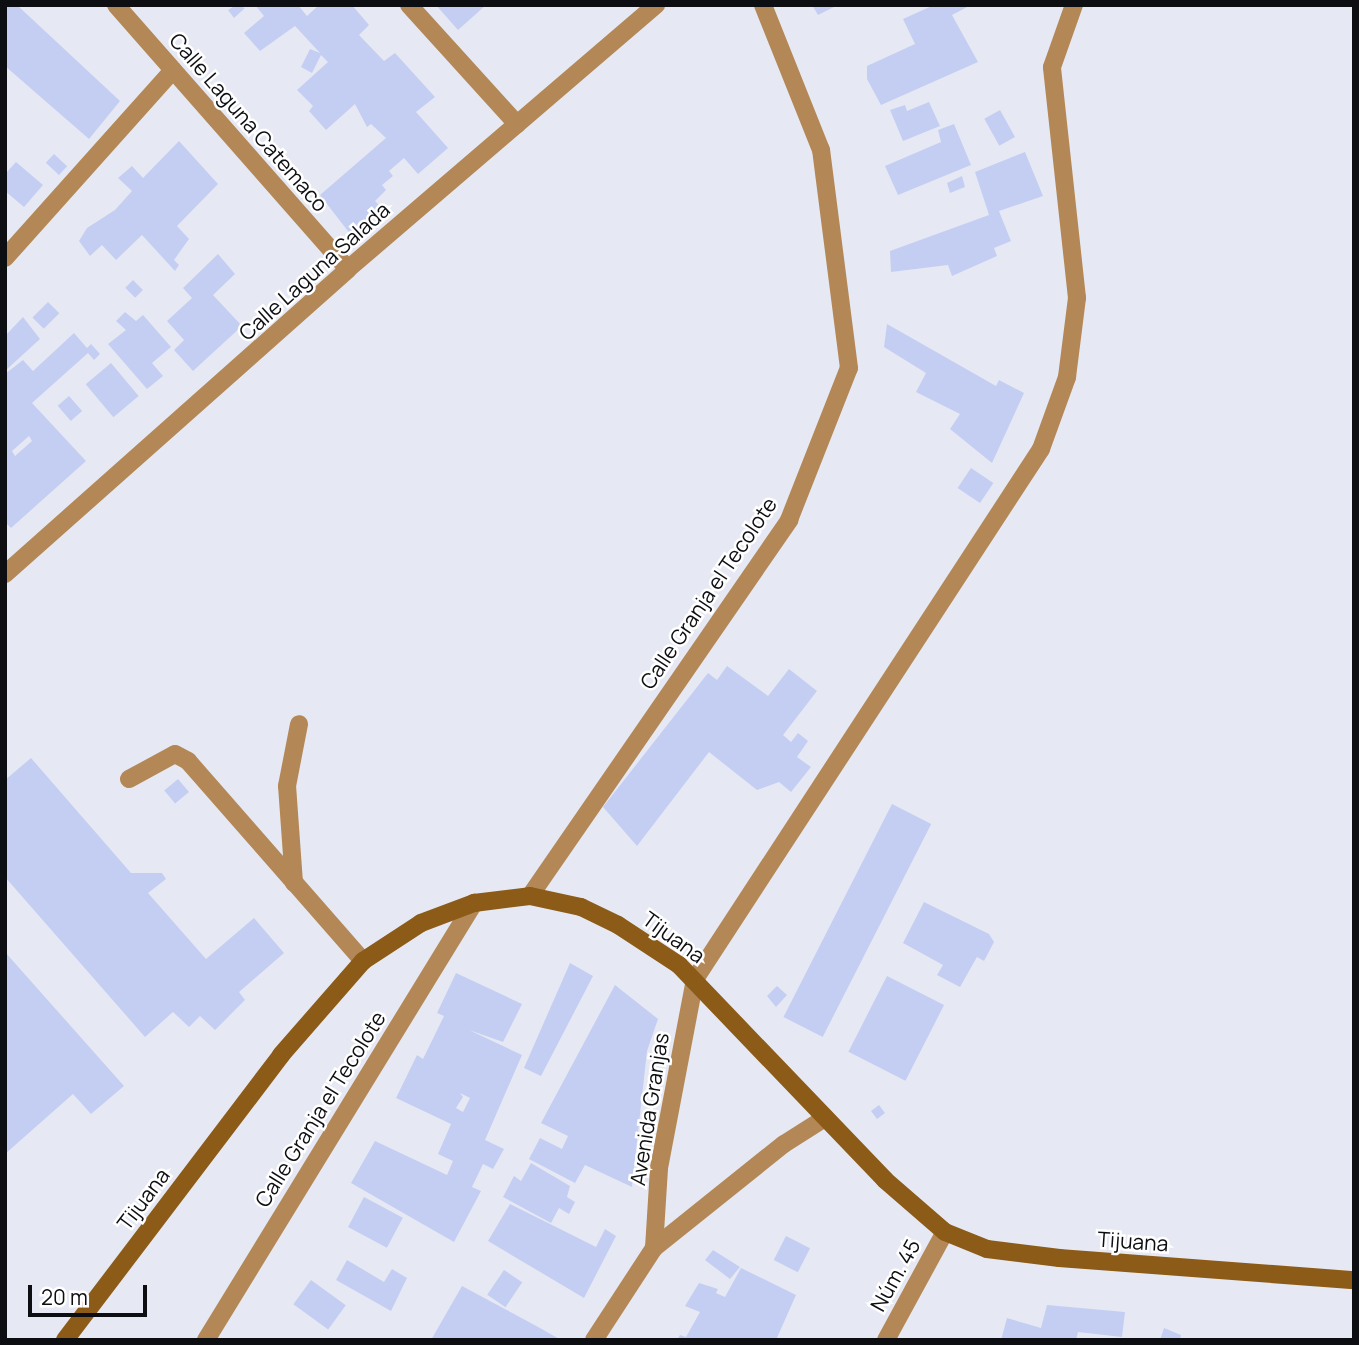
<!DOCTYPE html>
<meta charset="utf-8">
<style>
body{margin:0}
#map{position:relative;width:1359px;height:1345px;overflow:hidden;background:#e6e9f3;font-family:Manrope,sans-serif}
div>[style]{position:absolute}
.building>*{inset:0;background:#c4cef2;transform-origin:0 0}
.lane>*{height:18px;margin:-9px;padding:0 9px;transform-origin:9px;border-radius:9px;background:#b38856}
.street>*{height:18px;margin:-9px;padding:0 9px;transform-origin:9px;border-radius:9px;background:#b38856}
.secondary>*{height:18px;margin:-9px;padding:0 9px;transform-origin:9px;border-radius:9px;background:#8c5b17}
span{translate:-50% -50%;white-space:nowrap;text-align:center;line-height:1.15;-webkit-text-stroke:5px #fff;paint-order:stroke}
.street-label{font-size:21px;color:#0d0e11}
.frame{position:absolute;inset:0;border:7px solid #0d0e11;pointer-events:none}
.scale{position:absolute;left:28px;top:1285px;width:119px;height:32px;box-sizing:border-box;border:4px solid #0d0e11;border-top:0;padding-left:9px;font-size:21px;line-height:24px;white-space:nowrap;color:#0d0e11;-webkit-text-stroke:5px #fff;paint-order:stroke}
</style>
<div id="map">
<div class="building">
<div style="clip-path:polygon(5px 5px,17px 5px,120px 101px,89px 139px,5px 66px)"></div>
<div style="clip-path:polygon(236px 5px,245px 8px,234px 18px,228px 10px)"></div>
<div style="clip-path:polygon(255px 5px,298px 5px,307px 16px,319px 5px,352px 5px,369px 25px,359px 35px,384px 61px,395px 53px,435px 97px,416px 112px,448px 148px,418px 174px,404px 158px,389px 171px,393px 176px,382px 185px,386px 190px,375px 201px,381px 207px,351px 235px,320px 195px,386px 138px,371px 124px,367px 127px,355px 104px,326px 130px,309px 111px,313px 106px,297px 90px,328px 62px,321px 55px,312px 73px,301px 67px,310px 49px,320px 53px,295px 26px,260px 51px,244px 33px,264px 16px)"></div>
<div style="clip-path:polygon(436px 5px,486px 5px,458px 30px)"></div>
<div style="clip-path:polygon(812px 5px,838px 5px,818px 15px)"></div>
<div style="clip-path:polygon(934px 5px,971px 5px,952px 15px,978px 62px,881px 105px,867px 79px,867px 66px,915px 44px,903px 19px)"></div>
<div style="clip-path:polygon(929px 102px,940px 126px,903px 141px,890px 110px,905px 105px,907px 111px)"></div>
<div style="left:1000px;top:110px;width:31px;height:18px;rotate:61deg"></div>
<div style="clip-path:polygon(954px 124px,971px 165px,898px 195px,885px 166px,941px 142px,938px 130px)"></div>
<div style="clip-path:polygon(179px 141px,218px 184px,177px 226px,189px 239px,174px 260px,179px 265px,175px 271px,142px 235px,116px 260px,102px 245px,90px 256px,79px 241px,87px 228px,115px 210px,132px 191px,118px 178px,132px 166px,143px 178px)"></div>
<div style="clip-path:polygon(1025px 152px,1043px 196px,999px 211px,1011px 241px,994px 248px,997px 256px,952px 276px,948px 265px,891px 272px,890px 251px,989px 215px,975px 172px)"></div>
<div style="left:54px;top:154px;width:18px;height:12px;rotate:43deg"></div>
<div style="clip-path:polygon(16px 162px,43px 185px,24px 207px,5px 191px,5px 174px)"></div>
<div style="clip-path:polygon(962px 176px,965px 187px,950px 193px,947px 183px)"></div>
<div style="clip-path:polygon(218px 254px,235px 274px,213px 295px,242px 326px,193px 371px,174px 350px,184px 340px,167px 321px,192px 298px,183px 288px)"></div>
<div style="left:133px;top:280px;width:14px;height:11px;rotate:45deg"></div>
<div style="left:48px;top:302px;width:16px;height:22px;rotate:45deg"></div>
<div style="clip-path:polygon(125px 312px,136px 321px,143px 315px,171px 347px,152px 363px,163px 376px,147px 389px,108px 344px,126px 330px,116px 321px)"></div>
<div style="clip-path:polygon(23px 317px,40px 339px,5px 371px,5px 336px)"></div>
<div style="clip-path:polygon(887px 324px,996px 386px,999px 380px,1024px 393px,992px 463px,950px 429px,960px 414px,916px 392px,926px 373px,884px 347px)"></div>
<div style="clip-path:polygon(evenodd,74px 333px,87px 348px,91px 344px,100px 354px,94px 360px,88px 353px,32px 403px,86px 461px,11px 528px,5px 522px,5px 374px,23px 360px,33px 371px,74px 333px,29px 436px,32px 441px,15px 456px,12px 451px,29px 436px)"></div>
<div style="left:111px;top:363px;width:43px;height:33px;rotate:50deg"></div>
<div style="left:69px;top:396px;width:20px;height:15px;rotate:49deg"></div>
<div style="left:971px;top:468px;width:27px;height:24px;rotate:34deg"></div>
<div style="clip-path:polygon(727px 666px,768px 696px,789px 669px,817px 691px,783px 735px,791px 742px,798px 733px,808px 741px,797px 757px,811px 767px,791px 792px,779px 782px,757px 790px,709px 752px,637px 846px,603px 807px,708px 673px,717px 680px)"></div>
<div style="clip-path:polygon(31px 758px,131px 873px,162px 873px,166px 879px,148px 893px,206px 959px,254px 918px,284px 953px,239px 992px,245px 1000px,215px 1030px,200px 1016px,189px 1027px,173px 1012px,145px 1037px,5px 877px,5px 780px)"></div>
<div style="left:178px;top:779px;width:17px;height:18px;rotate:50deg"></div>
<div style="left:892px;top:804px;width:44px;height:239px;rotate:27deg"></div>
<div style="clip-path:polygon(924px 902px,989px 934px,994px 942px,984px 961px,977px 957px,960px 987px,937px 975px,943px 965px,903px 943px)"></div>
<div style="clip-path:polygon(5px 952px,124px 1086px,91px 1114px,73px 1094px,5px 1154px)"></div>
<div style="clip-path:polygon(570px 963px,593px 976px,541px 1076px,524px 1068px)"></div>
<div style="clip-path:polygon(evenodd,456px 973px,522px 1004px,503px 1042px,469px 1030px,522px 1055px,485px 1140px,504px 1149px,493px 1169px,483px 1164px,472px 1187px,481px 1191px,454px 1242px,351px 1183px,375px 1141px,447px 1175px,453px 1161px,438px 1154px,451px 1124px,396px 1098px,417px 1055px,423px 1059px,444px 1016px,437px 1013px,456px 973px,460px 1093px,470px 1098px,463px 1112px,456px 1108px,463px 1097px,460px 1093px)"></div>
<div style="left:887px;top:976px;width:64px;height:85px;rotate:27deg"></div>
<div style="clip-path:polygon(615px 985px,658px 1019px,647px 1051px,632px 1187px,585px 1165px,575px 1183px,529px 1159px,540px 1138px,562px 1149px,568px 1136px,541px 1123px)"></div>
<div style="clip-path:polygon(777px 986px,787px 995px,776px 1007px,767px 996px)"></div>
<div style="left:879px;top:1105px;width:10px;height:10px;rotate:53deg"></div>
<div style="clip-path:polygon(531px 1163px,570px 1186px,567px 1197px,575px 1202px,569px 1214px,559px 1208px,551px 1223px,503px 1197px,514px 1176px,521px 1181px)"></div>
<div style="left:364px;top:1197px;width:44px;height:34px;rotate:28deg"></div>
<div style="clip-path:polygon(510px 1204px,596px 1247px,605px 1229px,616px 1236px,584px 1298px,488px 1241px)"></div>
<div style="left:786px;top:1236px;width:27px;height:27px;rotate:27deg"></div>
<div style="clip-path:polygon(713px 1250px,740px 1267px,730px 1279px,705px 1260px)"></div>
<div style="clip-path:polygon(347px 1260px,384px 1282px,392px 1269px,407px 1278px,391px 1311px,336px 1280px)"></div>
<div style="clip-path:polygon(741px 1268px,796px 1295px,776px 1340px,677px 1340px,680px 1335px,686px 1337px,700px 1312px,685px 1306px,699px 1283px,718px 1289px,716px 1293px,725px 1297px)"></div>
<div style="left:504px;top:1270px;width:22px;height:30px;rotate:34deg"></div>
<div style="left:311px;top:1280px;width:43px;height:30px;rotate:36deg"></div>
<div style="clip-path:polygon(462px 1286px,540px 1328px,561px 1340px,431px 1340px)"></div>
<div style="clip-path:polygon(1047px 1305px,1125px 1312px,1122px 1337px,1078px 1332px,1076px 1340px,1001px 1340px,1007px 1318px,1041px 1328px)"></div>
<div style="clip-path:polygon(1164px 1328px,1181px 1335px,1180px 1340px,1160px 1340px)"></div>
</div>
<div class="lane">
<div style="left:129px;top:779px;width:52px;rotate:-28.5deg"></div>
<div style="left:175px;top:754px;width:15px;rotate:28deg"></div>
<div style="left:188px;top:761px;width:266px;rotate:48.8deg"></div>
<div style="left:294px;top:883px;width:97px;rotate:-94.1deg"></div>
<div style="left:287px;top:786px;width:63px;rotate:-79deg"></div>
<div style="left:695px;top:979px;width:633px;rotate:-56.86deg"></div>
<div style="left:1041px;top:449px;width:77px;rotate:-70.1deg"></div>
<div style="left:1067px;top:377px;width:80px;rotate:-82.8deg"></div>
<div style="left:1077px;top:298px;width:232px;rotate:-96.2deg"></div>
<div style="left:1052px;top:67px;width:66px;rotate:-70.5deg"></div>
</div>
<div class="street">
<div style="left:116px;top:5px;width:351px;rotate:48.7deg"></div>
<div style="left:409px;top:5px;width:161px;rotate:47.8deg"></div>
<div style="left:5px;top:258px;width:252px;rotate:-48.2deg"></div>
<div style="left:5px;top:574px;width:459px;rotate:-41.6deg"></div>
<div style="left:348px;top:269px;width:406px;rotate:-40.6deg"></div>
<div style="left:530px;top:896px;width:457px;rotate:-55.4deg"></div>
<div style="left:789px;top:520px;width:163px;rotate:-68.5deg"></div>
<div style="left:849px;top:368px;width:220px;rotate:-97.3deg"></div>
<div style="left:821px;top:150px;width:156px;rotate:-111.8deg"></div>
<div style="left:654px;top:1248px;width:80px;rotate:-86.4deg"></div>
<div style="left:659px;top:1168px;width:192px;rotate:-79.2deg"></div>
<div style="left:206px;top:1340px;width:513px;rotate:-58.48deg"></div>
<div style="left:594px;top:1340px;width:110px;rotate:-56.9deg"></div>
<div style="left:654px;top:1248px;width:166px;rotate:-38.7deg"></div>
<div style="left:784px;top:1144px;width:49px;rotate:-32.4deg"></div>
<div style="left:886px;top:1340px;width:123px;rotate:-61.4deg"></div>
</div>
<div class="secondary">
<div style="left:65px;top:1340px;width:358px;rotate:-52.8deg"></div>
<div style="left:281px;top:1055px;width:125px;rotate:-48.9deg"></div>
<div style="left:363px;top:961px;width:69px;rotate:-33.2deg"></div>
<div style="left:421px;top:923px;width:57px;rotate:-20.7deg"></div>
<div style="left:474px;top:903px;width:56px;rotate:-7.1deg"></div>
<div style="left:530px;top:896px;width:52px;rotate:12.2deg"></div>
<div style="left:581px;top:907px;width:41px;rotate:25.9deg"></div>
<div style="left:618px;top:925px;width:73px;rotate:33.3deg"></div>
<div style="left:679px;top:965px;width:298px;rotate:46.2deg"></div>
<div style="left:885px;top:1180px;width:79px;rotate:40.9deg"></div>
<div style="left:945px;top:1232px;width:45px;rotate:22deg"></div>
<div style="left:987px;top:1249px;width:73px;rotate:7.1deg"></div>
<div style="left:1059px;top:1258px;width:296px;rotate:4.3deg"></div>
</div>
<div class="street-label">
<span style="left:249px;top:122px;rotate:49deg">Calle Laguna Catemaco</span>
<span style="left:314px;top:271px;rotate:-42deg">Calle Laguna Salada</span>
<span style="left:708px;top:593px;rotate:-56deg">Calle Granja el Tecolote</span>
<span style="left:674px;top:937px;rotate:36deg">Tijuana</span>
<span style="left:320px;top:1109px;rotate:-58deg">Calle Granja el Tecolote</span>
<span style="left:649px;top:1109px;rotate:-81deg">Avenida Granjas</span>
<span style="left:143px;top:1199px;rotate:-53deg">Tijuana</span>
<span style="left:1133px;top:1241px;rotate:4deg">Tijuana</span>
<span style="left:895px;top:1275px;rotate:-61deg">Núm. 45</span>
</div>
<div class="frame"></div>
<div class="scale">20 m</div>
</div>
